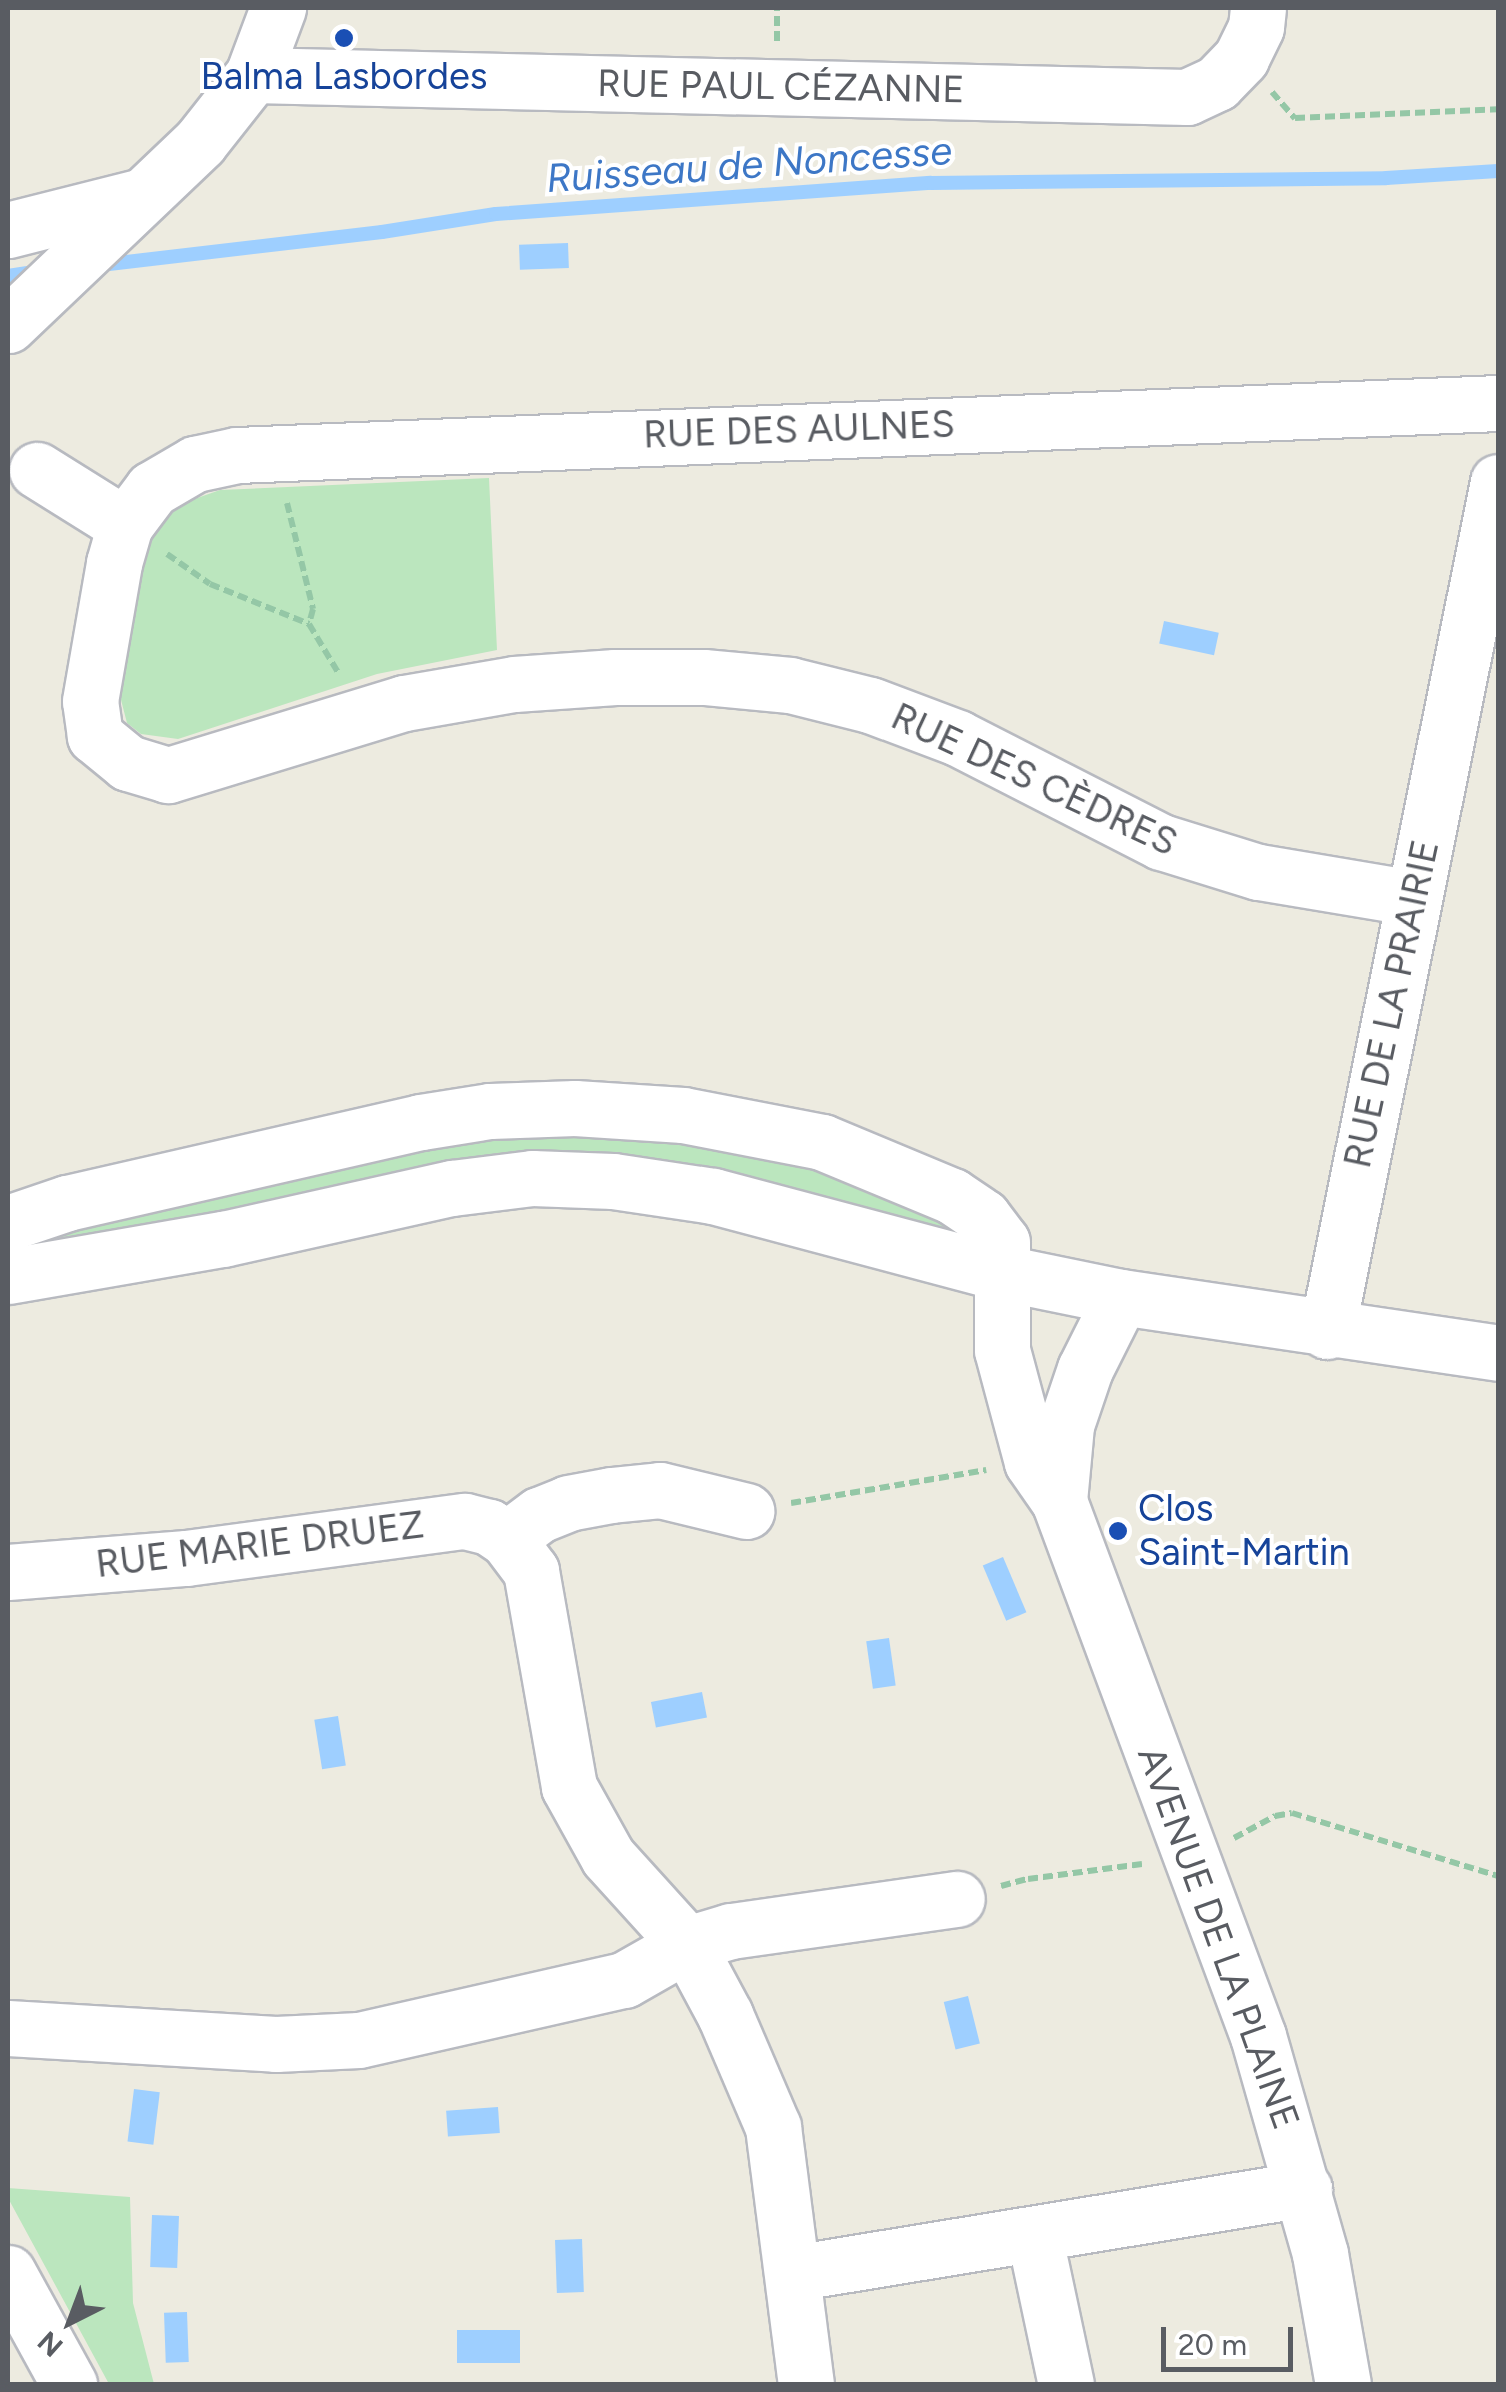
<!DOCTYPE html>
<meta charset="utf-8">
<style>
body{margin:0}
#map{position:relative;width:1506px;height:2392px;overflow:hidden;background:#edebe0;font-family:Figtree,sans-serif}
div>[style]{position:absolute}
.green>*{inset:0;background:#bbe6be}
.water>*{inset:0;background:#9ecfff;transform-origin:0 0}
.stream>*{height:14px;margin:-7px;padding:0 7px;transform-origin:7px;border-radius:7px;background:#9ecfff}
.path>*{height:6px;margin-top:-3px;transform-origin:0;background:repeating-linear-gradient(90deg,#94c7a6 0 10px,transparent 0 15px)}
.roads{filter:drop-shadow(2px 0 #b8bac0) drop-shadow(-2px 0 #b8bac0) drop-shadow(0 2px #b8bac0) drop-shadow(0 -2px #b8bac0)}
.minor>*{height:55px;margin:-27.5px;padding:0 27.5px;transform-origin:27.5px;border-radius:27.5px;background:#fff}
.dots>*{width:28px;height:28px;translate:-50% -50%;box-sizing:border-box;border:5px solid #fff;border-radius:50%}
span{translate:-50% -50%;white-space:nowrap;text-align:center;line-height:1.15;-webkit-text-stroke:8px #fff;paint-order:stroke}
.transit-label{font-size:38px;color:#164399}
.left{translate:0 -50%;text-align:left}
.street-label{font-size:38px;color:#595c62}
.water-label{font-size:40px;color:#3d77c6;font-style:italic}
.frame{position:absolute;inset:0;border:10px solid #595c62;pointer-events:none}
.north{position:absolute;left:20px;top:2272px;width:100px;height:100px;-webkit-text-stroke:8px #fff;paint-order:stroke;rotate:222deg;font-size:28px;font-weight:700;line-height:40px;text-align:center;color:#595c62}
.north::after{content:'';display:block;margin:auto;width:35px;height:45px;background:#595c62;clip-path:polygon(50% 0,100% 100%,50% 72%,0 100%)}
.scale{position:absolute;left:1161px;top:2327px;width:132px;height:45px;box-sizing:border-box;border:5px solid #595c62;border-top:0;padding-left:12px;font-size:30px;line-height:35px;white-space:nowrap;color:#595c62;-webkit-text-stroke:8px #fff;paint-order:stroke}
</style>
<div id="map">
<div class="green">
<div style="clip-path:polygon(489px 478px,497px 650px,377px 674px,178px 739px,141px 734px,127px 723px,120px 696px,145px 556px,159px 525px,183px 503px,220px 490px)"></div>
<div style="clip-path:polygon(643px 1126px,874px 1174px,954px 1224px,943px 1233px,720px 1168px,637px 1159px,98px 1244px,37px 1251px,8px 1233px,78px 1230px,215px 1198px,392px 1147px,467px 1133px)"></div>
<div style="clip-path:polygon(8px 2188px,130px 2197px,133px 2303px,154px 2384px,109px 2384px,8px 2198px)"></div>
</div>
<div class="water">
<div style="left:568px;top:243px;width:25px;height:49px;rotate:88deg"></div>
<div style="left:1164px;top:621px;width:56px;height:23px;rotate:12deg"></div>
<div style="left:1003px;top:1557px;width:60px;height:22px;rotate:67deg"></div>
<div style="left:889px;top:1638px;width:48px;height:23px;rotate:82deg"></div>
<div style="left:702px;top:1692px;width:26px;height:52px;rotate:79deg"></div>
<div style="left:338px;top:1716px;width:50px;height:24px;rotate:81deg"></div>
<div style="left:968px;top:1996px;width:49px;height:25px;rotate:76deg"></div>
<div style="left:134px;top:2089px;width:26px;height:53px;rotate:7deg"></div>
<div style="left:498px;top:2107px;width:26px;height:52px;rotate:86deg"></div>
<div style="left:152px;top:2215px;width:27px;height:52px;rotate:2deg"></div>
<div style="left:582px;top:2239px;width:53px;height:27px;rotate:88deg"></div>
<div style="left:187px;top:2312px;width:50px;height:23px;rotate:88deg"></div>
<div style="left:457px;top:2330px;width:63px;height:33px"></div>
</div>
<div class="stream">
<div style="left:92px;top:266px;width:292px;rotate:-6.7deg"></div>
<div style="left:382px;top:232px;width:115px;rotate:-9deg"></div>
<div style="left:496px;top:214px;width:436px;rotate:-4.1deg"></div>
<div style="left:931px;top:183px;width:455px;rotate:-0.6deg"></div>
<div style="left:1386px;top:178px;width:112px;rotate:-3.6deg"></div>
<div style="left:8px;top:276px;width:33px;rotate:-9deg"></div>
</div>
<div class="path">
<div style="left:777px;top:41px;width:33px;rotate:-90deg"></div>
<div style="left:1272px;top:92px;width:35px;rotate:49deg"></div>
<div style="left:1295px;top:118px;width:203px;rotate:-2.5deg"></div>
<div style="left:287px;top:503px;width:109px;rotate:76.2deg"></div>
<div style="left:313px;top:609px;width:16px;rotate:105deg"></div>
<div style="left:167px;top:554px;width:52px;rotate:34.9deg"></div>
<div style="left:210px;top:584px;width:107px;rotate:22deg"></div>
<div style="left:309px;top:624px;width:58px;rotate:59deg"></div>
<div style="left:791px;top:1503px;width:198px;rotate:-9.6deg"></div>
<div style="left:1234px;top:1838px;width:47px;rotate:-28.2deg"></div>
<div style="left:1275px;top:1816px;width:17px;rotate:-10deg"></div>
<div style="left:1292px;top:1813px;width:215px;rotate:17deg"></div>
<div style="left:1001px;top:1886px;width:28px;rotate:-15deg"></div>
<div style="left:1028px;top:1879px;width:115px;rotate:-7.5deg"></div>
</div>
<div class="roads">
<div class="minor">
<div style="left:253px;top:75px;width:934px;rotate:1.35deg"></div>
<div style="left:1187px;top:97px;width:33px;rotate:-25deg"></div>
<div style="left:1217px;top:83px;width:35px;rotate:-46deg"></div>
<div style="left:1241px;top:58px;width:34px;rotate:-64deg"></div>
<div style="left:1256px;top:27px;width:19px;rotate:-84deg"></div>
<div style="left:8px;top:230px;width:138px;rotate:-14.2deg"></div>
<div style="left:8px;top:325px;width:265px;rotate:-43.6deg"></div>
<div style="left:200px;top:142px;width:85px;rotate:-51.7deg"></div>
<div style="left:253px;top:75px;width:72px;rotate:-69.5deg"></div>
<div style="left:37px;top:470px;width:104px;rotate:32deg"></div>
<div style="left:1414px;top:898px;width:158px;rotate:-170.5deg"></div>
<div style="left:1258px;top:872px;width:102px;rotate:-162.8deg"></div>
<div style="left:1161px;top:842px;width:228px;rotate:-152.9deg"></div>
<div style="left:958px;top:738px;width:94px;rotate:-159.4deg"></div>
<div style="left:870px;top:705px;width:82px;rotate:-166deg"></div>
<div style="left:790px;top:685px;width:87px;rotate:-174.7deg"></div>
<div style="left:703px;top:677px;width:88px;rotate:180deg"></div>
<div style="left:615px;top:677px;width:101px;rotate:176deg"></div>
<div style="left:514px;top:684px;width:112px;rotate:170.2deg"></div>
<div style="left:404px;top:703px;width:247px;rotate:163deg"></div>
<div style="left:168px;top:775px;width:42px;rotate:-163.3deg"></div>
<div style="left:128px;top:763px;width:43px;rotate:-140.7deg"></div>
<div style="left:95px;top:736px;width:35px;rotate:-98deg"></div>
<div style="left:90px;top:701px;width:140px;rotate:-80.1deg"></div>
<div style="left:114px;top:563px;width:40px;rotate:-74deg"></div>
<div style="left:125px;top:525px;width:45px;rotate:-53.1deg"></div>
<div style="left:152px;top:489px;width:50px;rotate:-30.2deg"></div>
<div style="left:195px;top:464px;width:43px;rotate:-12.1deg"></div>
<div style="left:237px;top:455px;width:1262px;rotate:-2.36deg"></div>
<div style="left:8px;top:1223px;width:62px;rotate:-18.7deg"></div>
<div style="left:67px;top:1203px;width:363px;rotate:-12.9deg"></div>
<div style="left:421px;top:1122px;width:70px;rotate:-9.1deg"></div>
<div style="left:490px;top:1111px;width:85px;rotate:-2deg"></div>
<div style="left:575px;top:1108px;width:108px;rotate:3.7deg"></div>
<div style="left:683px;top:1115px;width:142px;rotate:11deg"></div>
<div style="left:822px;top:1142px;width:141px;rotate:22.6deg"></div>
<div style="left:952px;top:1196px;width:37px;rotate:34deg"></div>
<div style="left:983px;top:1217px;width:31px;rotate:53deg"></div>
<div style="left:1002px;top:1242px;width:108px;rotate:90deg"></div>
<div style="left:1002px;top:1350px;width:116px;rotate:75deg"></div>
<div style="left:1032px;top:1462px;width:47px;rotate:55.3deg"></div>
<div style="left:1059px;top:1501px;width:571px;rotate:69.6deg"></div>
<div style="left:1258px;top:2036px;width:227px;rotate:74.1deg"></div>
<div style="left:1320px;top:2254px;width:132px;rotate:80deg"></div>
<div style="left:8px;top:1276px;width:218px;rotate:-9.8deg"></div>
<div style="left:223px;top:1239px;width:235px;rotate:-12.6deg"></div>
<div style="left:452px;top:1188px;width:81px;rotate:-7.1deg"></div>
<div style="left:532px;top:1178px;width:81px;rotate:2.1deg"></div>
<div style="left:613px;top:1181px;width:101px;rotate:8.5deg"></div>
<div style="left:713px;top:1196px;width:296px;rotate:14.9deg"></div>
<div style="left:999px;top:1272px;width:125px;rotate:11.6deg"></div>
<div style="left:1121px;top:1297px;width:381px;rotate:8.4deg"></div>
<div style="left:1327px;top:1331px;width:866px;rotate:-78.61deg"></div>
<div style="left:1059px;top:1501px;width:76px;rotate:-84.7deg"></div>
<div style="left:1066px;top:1425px;width:59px;rotate:-71.3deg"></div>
<div style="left:1085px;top:1369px;width:80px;rotate:-63.4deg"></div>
<div style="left:507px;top:1539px;width:40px;rotate:-37deg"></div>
<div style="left:539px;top:1515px;width:31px;rotate:-22deg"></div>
<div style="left:568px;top:1503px;width:44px;rotate:-10.5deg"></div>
<div style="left:611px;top:1495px;width:49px;rotate:-5.8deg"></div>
<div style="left:660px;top:1490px;width:89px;rotate:13.7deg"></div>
<div style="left:8px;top:1572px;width:179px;rotate:-4.5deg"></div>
<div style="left:186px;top:1558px;width:281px;rotate:-7.6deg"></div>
<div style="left:465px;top:1521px;width:25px;rotate:14deg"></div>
<div style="left:489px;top:1527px;width:22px;rotate:34deg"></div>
<div style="left:507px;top:1539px;width:40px;rotate:53deg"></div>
<div style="left:531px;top:1571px;width:219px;rotate:80deg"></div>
<div style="left:569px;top:1787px;width:80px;rotate:60.9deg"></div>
<div style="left:608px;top:1857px;width:118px;rotate:47.8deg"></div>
<div style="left:687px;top:1944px;width:81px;rotate:61.8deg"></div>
<div style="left:725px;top:2015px;width:122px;rotate:66.8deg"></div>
<div style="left:773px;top:2127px;width:259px;rotate:82.7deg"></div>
<div style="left:8px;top:2028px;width:268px;rotate:3.4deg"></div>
<div style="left:276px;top:2044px;width:83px;rotate:-2.8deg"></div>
<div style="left:359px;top:2040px;width:272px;rotate:-12.8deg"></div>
<div style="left:624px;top:1980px;width:73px;rotate:-29.7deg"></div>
<div style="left:687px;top:1944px;width:46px;rotate:-16.5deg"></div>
<div style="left:731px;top:1931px;width:228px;rotate:-8.1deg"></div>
<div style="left:1034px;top:2234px;width:153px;rotate:78deg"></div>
<div style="left:8px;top:2273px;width:127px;rotate:61.2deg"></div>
<div style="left:793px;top:2273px;width:518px;rotate:-9.33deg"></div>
</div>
</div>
<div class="dots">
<div style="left:344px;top:38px;background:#1a4fb4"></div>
<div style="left:1118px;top:1531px;background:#1a4fb4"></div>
</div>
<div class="transit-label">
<span style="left:344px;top:77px">Balma Lasbordes</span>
<span class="left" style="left:1138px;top:1531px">Clos<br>Saint-Martin</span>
</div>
<div class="street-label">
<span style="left:781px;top:87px;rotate:1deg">RUE PAUL CÉZANNE</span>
<span style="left:799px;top:430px;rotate:-2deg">RUE DES AULNES</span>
<span style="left:1034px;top:780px;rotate:25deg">RUE DES CÈDRES</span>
<span style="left:1392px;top:1004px;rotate:-78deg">RUE DE LA PRAIRIE</span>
<span style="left:260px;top:1545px;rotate:-7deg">RUE MARIE DRUEZ</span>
<span style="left:1218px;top:1938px;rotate:70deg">AVENUE DE LA PLAINE</span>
</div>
<div class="water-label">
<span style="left:749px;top:164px;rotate:-4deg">Ruisseau de Noncesse</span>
</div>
<div class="frame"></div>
<div class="north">N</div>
<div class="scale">20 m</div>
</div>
